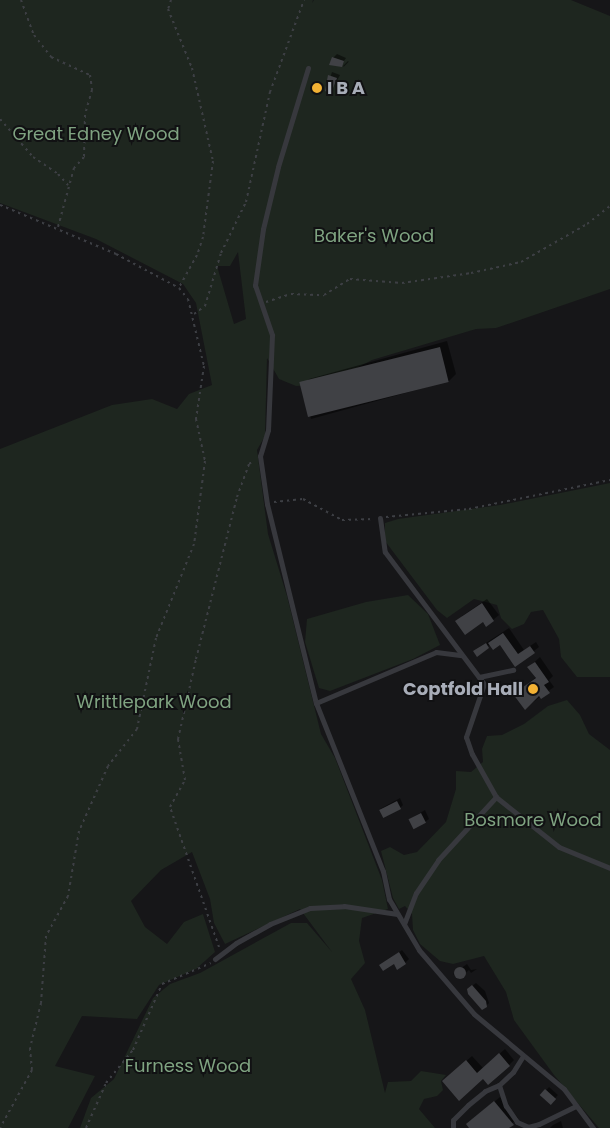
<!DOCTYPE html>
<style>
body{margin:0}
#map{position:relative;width:610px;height:1128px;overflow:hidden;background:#161618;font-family:Poppins,sans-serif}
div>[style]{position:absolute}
.green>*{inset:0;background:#1e261f}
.shadow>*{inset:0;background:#0007;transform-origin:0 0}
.building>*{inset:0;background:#404145;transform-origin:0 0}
.round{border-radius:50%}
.path>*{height:2px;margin-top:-1px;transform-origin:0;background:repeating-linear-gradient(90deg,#3d3f44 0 2.5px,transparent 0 6.5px)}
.lane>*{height:5px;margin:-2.5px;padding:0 2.5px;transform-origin:2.5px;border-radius:2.5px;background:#37383d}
.dots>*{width:14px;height:14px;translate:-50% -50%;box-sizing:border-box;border:2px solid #111113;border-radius:50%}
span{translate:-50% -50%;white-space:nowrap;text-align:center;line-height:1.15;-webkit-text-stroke:4px #111113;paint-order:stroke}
.poi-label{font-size:18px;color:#a8adb8;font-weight:700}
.left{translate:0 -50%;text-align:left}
.right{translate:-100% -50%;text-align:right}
.park-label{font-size:18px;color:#7fa381}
</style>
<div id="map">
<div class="green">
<div style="clip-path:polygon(evenodd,0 0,313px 0,312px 3px,314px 0,571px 0,610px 16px,610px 289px,496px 328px,476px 329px,372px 360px,326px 384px,296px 386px,279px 379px,267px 358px,265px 436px,257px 450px,268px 534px,287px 596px,321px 734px,335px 758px,382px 880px,388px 909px,362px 918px,359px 941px,365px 963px,351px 979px,365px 1010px,385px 1093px,388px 1082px,411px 1081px,421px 1071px,446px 1075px,441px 1081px,443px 1090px,437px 1096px,424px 1099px,419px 1109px,435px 1128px,80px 1128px,91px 1098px,114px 1079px,153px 998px,170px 984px,200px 973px,291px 923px,307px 923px,332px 952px,300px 909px,225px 944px,214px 923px,210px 899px,192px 852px,161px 870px,131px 901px,145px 927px,167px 944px,184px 922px,203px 914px,215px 952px,196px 969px,159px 985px,137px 1019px,82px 1016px,55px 1066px,95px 1076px,68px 1128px,0 1128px,0 449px,112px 405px,152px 399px,177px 409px,189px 394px,212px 385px,196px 303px,183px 284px,96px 239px,0 203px,0 0,238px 252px,246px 319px,234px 324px,217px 266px,230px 266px,238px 252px)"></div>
<div style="clip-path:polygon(610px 483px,610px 677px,577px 677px,561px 657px,559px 639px,543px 610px,531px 612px,524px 624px,512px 629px,501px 618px,497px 605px,474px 599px,447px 618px,437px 610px,385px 541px,385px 523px,398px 519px,500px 505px)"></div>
<div style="clip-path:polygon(408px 595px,428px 614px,440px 645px,413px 659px,330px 691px,319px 688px,305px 642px,307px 619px,366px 602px)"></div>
<div style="clip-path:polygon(567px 700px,580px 715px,589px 734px,610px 750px,610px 1128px,599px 1128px,554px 1075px,514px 1020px,506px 992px,484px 956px,453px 964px,440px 961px,420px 944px,413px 930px,412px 914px,405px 906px,399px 909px,393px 898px,381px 851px,390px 847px,404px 855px,417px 852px,446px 822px,456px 789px,456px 771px,471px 772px,483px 762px,482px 749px,487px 736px,502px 735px,524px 724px,548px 706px)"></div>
</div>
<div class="shadow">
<div style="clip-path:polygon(337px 54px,346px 58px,341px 65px,333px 58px)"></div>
<div style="left:348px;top:61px;width:1px;height:7px;rotate:45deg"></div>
<div style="clip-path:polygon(332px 72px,340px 75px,331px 92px,326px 91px)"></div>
<div style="clip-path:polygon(447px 341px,456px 374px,449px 381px,311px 419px,301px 387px,309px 379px)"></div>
<div style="clip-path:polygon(487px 599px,499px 615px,493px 620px,462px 616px)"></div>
<div style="clip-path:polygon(509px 628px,524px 650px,536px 642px,539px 647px,516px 665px,500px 643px,478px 648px)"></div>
<div style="clip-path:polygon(540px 657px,553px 676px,549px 680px,554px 687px,525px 708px,515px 694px,536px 677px,529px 667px)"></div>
<div style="clip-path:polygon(400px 798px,403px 805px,400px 808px,380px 809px)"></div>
<div style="clip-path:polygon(425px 810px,429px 819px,425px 822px,410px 819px)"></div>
<div style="clip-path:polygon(402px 950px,409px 959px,405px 963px,398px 968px,394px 962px,381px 965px)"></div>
<div style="clip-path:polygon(467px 964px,471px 970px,477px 969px,471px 973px,469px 970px,459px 979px,453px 974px)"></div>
<div style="clip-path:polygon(476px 983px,485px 991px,489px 1003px,486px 1006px,472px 986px)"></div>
<div style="clip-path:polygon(505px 1049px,514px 1060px,509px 1065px,484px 1078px,449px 1076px,472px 1056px,483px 1068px)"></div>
<div style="left:549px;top:1087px;width:12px;height:11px;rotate:42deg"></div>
<div style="clip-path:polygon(500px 1097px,518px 1118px,507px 1128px,471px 1128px,473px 1119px)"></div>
<div style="clip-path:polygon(561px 1121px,563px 1128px,550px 1128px,553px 1125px)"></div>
</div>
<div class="building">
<div style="clip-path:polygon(332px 57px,344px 61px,342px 67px,329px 65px)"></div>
<div style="clip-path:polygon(328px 75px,337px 78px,331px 94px,325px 91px)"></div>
<div style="left:440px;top:347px;width:36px;height:145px;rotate:76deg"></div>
<div style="clip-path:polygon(482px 603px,494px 621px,486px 627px,483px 622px,465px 635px,455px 621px)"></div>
<div style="clip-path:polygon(503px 633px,518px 654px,530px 646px,535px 653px,515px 667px,500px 645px,493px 650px,488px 643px)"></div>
<div style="clip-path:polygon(486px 643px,489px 648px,477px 657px,473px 651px)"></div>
<div style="clip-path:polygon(535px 662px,549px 682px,544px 685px,550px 693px,541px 699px,539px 696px,525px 710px,513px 694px,536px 678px,527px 667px)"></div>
<div style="left:397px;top:801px;width:9px;height:20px;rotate:63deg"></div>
<div style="left:421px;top:813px;width:11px;height:14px;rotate:63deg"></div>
<div style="clip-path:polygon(399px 952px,406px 964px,397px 970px,394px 964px,383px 971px,379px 965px)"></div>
<div class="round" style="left:454px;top:967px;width:12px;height:12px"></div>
<div style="clip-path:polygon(472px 985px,486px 1001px,487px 1007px,482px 1010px,468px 994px,467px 989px)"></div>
<div style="clip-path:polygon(499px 1053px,510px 1066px,488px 1085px,483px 1079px,459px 1101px,442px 1081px,466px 1060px,477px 1073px)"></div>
<div style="left:545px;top:1089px;width:15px;height:8px;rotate:42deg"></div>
<div style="clip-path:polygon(494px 1101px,514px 1125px,509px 1128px,469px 1128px,466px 1124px)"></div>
</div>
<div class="path">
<div style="left:21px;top:0;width:37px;rotate:70deg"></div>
<div style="left:34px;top:35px;width:28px;rotate:52deg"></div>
<div style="left:51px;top:57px;width:43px;rotate:24.8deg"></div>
<div style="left:90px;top:75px;width:15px;rotate:82deg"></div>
<div style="left:92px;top:90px;width:26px;rotate:106deg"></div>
<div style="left:85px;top:115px;width:42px;rotate:91.4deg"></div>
<div style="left:84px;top:157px;width:15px;rotate:132deg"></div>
<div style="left:74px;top:168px;width:61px;rotate:105.2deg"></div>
<div style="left:171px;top:0;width:9px;rotate:108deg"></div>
<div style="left:168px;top:9px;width:64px;rotate:67.9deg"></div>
<div style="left:192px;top:68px;width:95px;rotate:77.3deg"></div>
<div style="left:213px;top:161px;width:77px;rotate:97.5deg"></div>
<div style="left:203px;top:237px;width:19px;rotate:108deg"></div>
<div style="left:197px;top:255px;width:38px;rotate:119deg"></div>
<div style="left:0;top:119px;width:50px;rotate:49deg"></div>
<div style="left:33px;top:157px;width:30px;rotate:34deg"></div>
<div style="left:58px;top:174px;width:15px;rotate:48deg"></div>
<div style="left:0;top:205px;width:126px;rotate:22.9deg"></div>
<div style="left:116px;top:254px;width:72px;rotate:28.4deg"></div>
<div style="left:179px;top:288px;width:14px;rotate:51deg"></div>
<div style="left:188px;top:299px;width:69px;rotate:76.6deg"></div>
<div style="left:204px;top:366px;width:54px;rotate:98.6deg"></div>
<div style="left:196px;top:419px;width:43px;rotate:77.9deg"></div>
<div style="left:205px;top:461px;width:84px;rotate:97.5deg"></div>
<div style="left:194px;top:544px;width:101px;rotate:112deg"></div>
<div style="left:156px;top:638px;width:93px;rotate:101.8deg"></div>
<div style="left:137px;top:729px;width:47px;rotate:128.1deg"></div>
<div style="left:108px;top:766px;width:71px;rotate:114deg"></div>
<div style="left:79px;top:831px;width:66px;rotate:99.6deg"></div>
<div style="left:68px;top:896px;width:46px;rotate:118.8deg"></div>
<div style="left:46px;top:936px;width:67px;rotate:94.3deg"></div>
<div style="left:41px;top:1003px;width:46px;rotate:103.7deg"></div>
<div style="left:30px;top:1048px;width:22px;rotate:85deg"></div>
<div style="left:32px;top:1070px;width:66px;rotate:118.9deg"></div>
<div style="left:266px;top:302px;width:26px;rotate:-18deg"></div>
<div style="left:291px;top:294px;width:33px;rotate:2deg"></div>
<div style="left:324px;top:295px;width:31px;rotate:-32deg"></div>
<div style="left:350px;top:279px;width:52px;rotate:4.4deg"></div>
<div style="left:402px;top:283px;width:70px;rotate:-8.2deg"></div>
<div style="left:471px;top:273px;width:51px;rotate:-12.4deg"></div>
<div style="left:521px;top:262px;width:76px;rotate:-29.9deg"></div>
<div style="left:587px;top:224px;width:29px;rotate:-38deg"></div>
<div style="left:194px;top:314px;width:14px;rotate:-36deg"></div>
<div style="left:205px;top:306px;width:55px;rotate:-73.2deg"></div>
<div style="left:221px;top:253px;width:57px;rotate:-63.9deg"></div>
<div style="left:246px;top:202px;width:113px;rotate:-77.7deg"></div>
<div style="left:270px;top:92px;width:98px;rotate:-69.7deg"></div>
<div style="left:274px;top:502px;width:29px;rotate:-6deg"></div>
<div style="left:303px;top:499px;width:44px;rotate:28.3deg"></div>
<div style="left:342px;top:520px;width:32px;rotate:-2deg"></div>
<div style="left:386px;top:517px;width:83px;rotate:-5.5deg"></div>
<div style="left:469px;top:509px;width:144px;rotate:-11.6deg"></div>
<div style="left:219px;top:947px;width:148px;rotate:-109.3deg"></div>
<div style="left:170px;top:807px;width:31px;rotate:-61deg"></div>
<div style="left:185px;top:780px;width:42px;rotate:-99.7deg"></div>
<div style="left:178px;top:739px;width:82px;rotate:-77.3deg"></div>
<div style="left:196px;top:659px;width:167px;rotate:-75.8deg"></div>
<div style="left:237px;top:497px;width:35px;rotate:-70deg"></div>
<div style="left:249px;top:464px;width:5px;rotate:-37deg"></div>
<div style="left:86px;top:1128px;width:49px;rotate:-66deg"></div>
<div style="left:106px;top:1083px;width:43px;rotate:-50.7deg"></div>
<div style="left:133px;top:1050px;width:72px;rotate:-66.3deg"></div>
<div style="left:162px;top:984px;width:53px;rotate:-23.2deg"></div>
</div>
<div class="lane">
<div style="left:308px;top:68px;width:103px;rotate:106.9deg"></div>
<div style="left:278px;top:167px;width:64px;rotate:103.6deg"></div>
<div style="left:263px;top:229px;width:57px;rotate:98.1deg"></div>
<div style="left:255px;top:285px;width:53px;rotate:71.2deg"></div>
<div style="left:272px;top:335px;width:95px;rotate:92.4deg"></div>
<div style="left:268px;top:430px;width:27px;rotate:107deg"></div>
<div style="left:260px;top:456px;width:49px;rotate:81.7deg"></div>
<div style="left:267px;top:504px;width:205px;rotate:76.2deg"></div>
<div style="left:316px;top:703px;width:181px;rotate:68.3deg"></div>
<div style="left:383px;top:871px;width:29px;rotate:78deg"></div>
<div style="left:389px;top:899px;width:59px;rotate:59.5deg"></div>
<div style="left:419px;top:950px;width:84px;rotate:49.3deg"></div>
<div style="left:474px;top:1014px;width:117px;rotate:39.8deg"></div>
<div style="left:564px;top:1089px;width:49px;rotate:53.4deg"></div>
<div style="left:380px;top:518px;width:34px;rotate:82deg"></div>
<div style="left:385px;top:552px;width:165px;rotate:53.1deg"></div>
<div style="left:484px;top:684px;width:56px;rotate:108.8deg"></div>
<div style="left:466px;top:737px;width:18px;rotate:71deg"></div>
<div style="left:472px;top:754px;width:49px;rotate:60.8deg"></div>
<div style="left:496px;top:797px;width:80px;rotate:38.4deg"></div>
<div style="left:559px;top:847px;width:55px;rotate:22.4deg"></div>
<div style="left:479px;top:677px;width:35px;rotate:-12deg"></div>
<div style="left:316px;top:703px;width:130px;rotate:-23deg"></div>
<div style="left:436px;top:652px;width:26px;rotate:7deg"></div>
<div style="left:404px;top:924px;width:33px;rotate:-69deg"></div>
<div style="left:416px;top:893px;width:40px;rotate:-56deg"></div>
<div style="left:438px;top:860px;width:86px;rotate:-47.4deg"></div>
<div style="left:215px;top:959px;width:26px;rotate:-37deg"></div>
<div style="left:236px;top:943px;width:39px;rotate:-29deg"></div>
<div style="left:270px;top:924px;width:43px;rotate:-21.8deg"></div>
<div style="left:310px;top:908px;width:34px;rotate:-3deg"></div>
<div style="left:344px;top:906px;width:54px;rotate:8.6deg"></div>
<div style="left:523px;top:1056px;width:19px;rotate:122deg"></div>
<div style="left:513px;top:1072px;width:19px;rotate:137deg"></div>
<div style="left:499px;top:1085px;width:22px;rotate:72deg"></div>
<div style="left:506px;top:1106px;width:19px;rotate:55deg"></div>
<div style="left:517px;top:1122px;width:12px;rotate:24deg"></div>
<div style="left:528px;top:1127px;width:11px;rotate:-15deg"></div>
<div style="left:539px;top:1124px;width:41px;rotate:-25.9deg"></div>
<div style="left:453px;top:1128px;width:8px;rotate:-90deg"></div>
<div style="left:453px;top:1120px;width:21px;rotate:-45deg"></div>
<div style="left:468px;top:1105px;width:22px;rotate:-39deg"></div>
<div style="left:485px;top:1091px;width:15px;rotate:-23deg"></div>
</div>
<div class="dots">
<div style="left:317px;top:88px;background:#f2b134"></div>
<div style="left:533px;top:689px;background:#f2b134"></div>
</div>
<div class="poi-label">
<span class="left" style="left:327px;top:88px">I B A</span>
<span class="right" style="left:523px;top:689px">Coptfold Hall</span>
</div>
<div class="park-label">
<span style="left:96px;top:134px">Great Edney Wood</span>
<span style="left:374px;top:236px">Baker's Wood</span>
<span style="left:154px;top:702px">Writtlepark Wood</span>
<span style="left:533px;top:820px">Bosmore Wood</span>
<span style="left:188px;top:1066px">Furness Wood</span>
</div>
</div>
